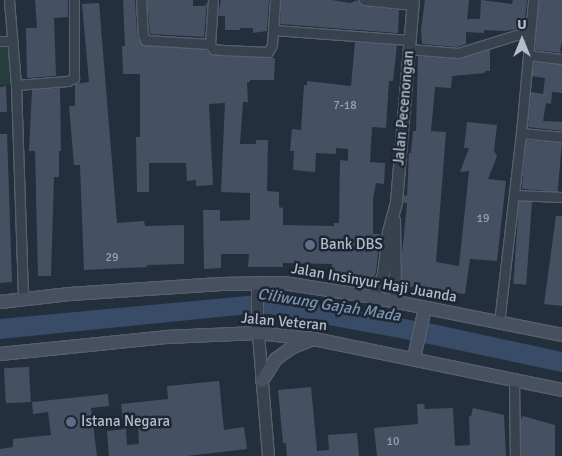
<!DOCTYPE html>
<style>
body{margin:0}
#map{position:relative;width:562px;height:456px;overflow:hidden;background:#242f3e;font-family:Signika,sans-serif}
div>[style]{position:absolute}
.green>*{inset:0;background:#263c3f}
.water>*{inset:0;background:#394c67}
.building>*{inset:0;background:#455162;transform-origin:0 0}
.roads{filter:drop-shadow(1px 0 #565f6c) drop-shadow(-1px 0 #565f6c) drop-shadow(0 1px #565f6c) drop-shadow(0 -1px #565f6c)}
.minor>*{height:9px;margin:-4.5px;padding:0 4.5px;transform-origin:4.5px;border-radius:4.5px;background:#38414e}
.tertiary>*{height:11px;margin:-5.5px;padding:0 5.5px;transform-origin:5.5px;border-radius:5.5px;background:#38414e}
.secondary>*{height:12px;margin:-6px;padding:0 6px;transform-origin:6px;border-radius:6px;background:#465061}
.dots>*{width:14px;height:14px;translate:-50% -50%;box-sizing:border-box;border:2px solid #1d2633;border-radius:50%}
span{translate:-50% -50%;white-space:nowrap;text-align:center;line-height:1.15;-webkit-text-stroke:5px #1d2633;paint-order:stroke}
.number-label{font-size:12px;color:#98a1af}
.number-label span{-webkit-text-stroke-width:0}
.street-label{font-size:15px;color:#b4bcc9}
.poi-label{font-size:15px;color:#b4bcc9}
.left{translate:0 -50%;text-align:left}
.water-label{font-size:16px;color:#7c92b1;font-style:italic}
.north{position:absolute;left:497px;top:15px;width:50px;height:50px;-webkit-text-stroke:4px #1d2633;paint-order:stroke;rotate:0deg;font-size:14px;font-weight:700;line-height:20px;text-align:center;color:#b4bcc9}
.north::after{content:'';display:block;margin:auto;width:18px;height:22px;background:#b4bcc9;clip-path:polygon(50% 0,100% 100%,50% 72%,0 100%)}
</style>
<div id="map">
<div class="green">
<div style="clip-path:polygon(0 42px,12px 42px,15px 85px,0 85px)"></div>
</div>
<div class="water">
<div style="clip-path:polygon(248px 296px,270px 296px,433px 324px,562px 352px,562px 372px,410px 340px,269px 314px,249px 314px,0 339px,0 319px)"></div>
</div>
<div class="building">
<div style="clip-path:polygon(35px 0,68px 0,68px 17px,54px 18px,56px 76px,27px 78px,26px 28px,37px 28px)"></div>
<div style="clip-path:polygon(123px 0,135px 0,137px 35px,142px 45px,206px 50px,210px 54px,222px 56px,275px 58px,274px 80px,250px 80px,250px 82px,247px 82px,248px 102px,243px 102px,240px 144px,256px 144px,256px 140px,268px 140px,267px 191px,279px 192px,279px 207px,283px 208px,283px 225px,334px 226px,334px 223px,339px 223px,340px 160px,348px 161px,348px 149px,336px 148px,336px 154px,316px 153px,315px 172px,293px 170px,294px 151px,290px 151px,292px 129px,301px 130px,304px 85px,307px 85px,307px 81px,351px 86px,355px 42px,397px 45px,393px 81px,389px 81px,386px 128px,372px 127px,370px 162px,385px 163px,384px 184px,376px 183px,373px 199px,373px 234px,380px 234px,376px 272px,372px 280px,331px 275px,332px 264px,283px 263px,283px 267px,248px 267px,249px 254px,221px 254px,221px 268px,204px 269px,203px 210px,220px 210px,220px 221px,250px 220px,250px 193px,221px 192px,225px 103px,209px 104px,213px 185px,196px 186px,196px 180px,187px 181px,186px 163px,149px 163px,149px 192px,137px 192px,136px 137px,140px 137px,140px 74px,123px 74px,122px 46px,125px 46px)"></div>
<div style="clip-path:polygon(147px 0,193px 0,193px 6px,205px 6px,207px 2px,204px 37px,150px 34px)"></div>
<div style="clip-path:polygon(221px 0,269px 0,267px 31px,253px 33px,253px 28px,240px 28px,240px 30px,225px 30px,225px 16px,218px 16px)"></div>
<div style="clip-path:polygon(281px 0,332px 0,350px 3px,358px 0,363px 6px,399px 10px,398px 33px,280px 24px)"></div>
<div style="clip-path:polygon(425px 0,469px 0,467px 19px,480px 19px,481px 0,512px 4px,513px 0,527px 0,524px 28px,505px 31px,484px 30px,484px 33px,466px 32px,466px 44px,457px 47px,422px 44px,421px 29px)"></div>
<div style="clip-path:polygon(539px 0,562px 0,562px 42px,560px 50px,562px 53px,535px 50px)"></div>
<div style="clip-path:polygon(99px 3px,117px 223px,144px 221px,145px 226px,184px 225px,184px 264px,147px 265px,147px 267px,84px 270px,80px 165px,74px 165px,69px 106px,75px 106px,75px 84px,89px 82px,82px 4px)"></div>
<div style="clip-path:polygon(490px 49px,490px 71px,485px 71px,485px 73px,452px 76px,451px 88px,435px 87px,431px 131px,446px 132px,436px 262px,459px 266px,469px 171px,460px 172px,469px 148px,464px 148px,467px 122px,497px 125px,494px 151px,497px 156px,488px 179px,506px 181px,497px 261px,470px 259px,465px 294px,456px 293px,455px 299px,442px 297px,442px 289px,402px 286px,402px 255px,407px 203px,403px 203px,404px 195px,407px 196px,409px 153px,411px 153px,413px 131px,416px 131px,418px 56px,458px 59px)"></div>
<div style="clip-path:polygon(534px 62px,562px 65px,562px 93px,552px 92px,551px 104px,546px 103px,543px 121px,562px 122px,562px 131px,528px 127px,531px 92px,543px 94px,545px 78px,532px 76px)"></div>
<div style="clip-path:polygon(6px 86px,7px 112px,0 112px,0 87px)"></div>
<div style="clip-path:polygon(60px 88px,61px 151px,59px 151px,59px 177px,54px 177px,51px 276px,38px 276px,35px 151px,29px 151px,32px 90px)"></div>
<div style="clip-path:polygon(0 134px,7px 134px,12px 282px,0 283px)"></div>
<div style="left:526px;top:140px;width:36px;height:49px;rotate:5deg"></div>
<div style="left:519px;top:201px;width:13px;height:83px;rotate:4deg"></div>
<div style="clip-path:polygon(556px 216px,562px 216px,562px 306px,544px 304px)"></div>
<div style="left:29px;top:367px;width:35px;height:25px;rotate:87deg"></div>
<div style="clip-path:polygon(219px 381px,224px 430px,244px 427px,247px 449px,187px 456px,109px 456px,107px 431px,126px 429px,127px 445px,139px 444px,138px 427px,124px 429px,121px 404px,168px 399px,167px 386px)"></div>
<div style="clip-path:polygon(311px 387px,317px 451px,329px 450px,328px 435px,357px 433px,359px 456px,287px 456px,286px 443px,283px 443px,278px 390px)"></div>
<div style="clip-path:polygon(108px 394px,109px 406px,91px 408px,97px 456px,0 456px,0 449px,13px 447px,13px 439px,51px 435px,48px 412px,33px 414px,32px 402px)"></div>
<div style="clip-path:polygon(417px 404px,424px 404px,425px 409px,453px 408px,455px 446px,470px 445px,469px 416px,471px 416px,473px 408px,504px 415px,506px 456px,377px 456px,374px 428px,418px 424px)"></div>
<div style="clip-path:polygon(523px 416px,555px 425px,555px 456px,521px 456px,521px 419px)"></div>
</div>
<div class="roads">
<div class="minor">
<div style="left:9px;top:0;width:85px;rotate:85.3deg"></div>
<div style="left:16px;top:85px;width:214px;rotate:88.1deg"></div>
<div style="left:141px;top:0;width:34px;rotate:87deg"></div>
<div style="left:143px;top:34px;width:6px;rotate:72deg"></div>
<div style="left:145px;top:40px;width:65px;rotate:3.5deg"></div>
<div style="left:210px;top:44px;width:6px;rotate:59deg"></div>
<div style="left:213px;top:49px;width:10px;rotate:6deg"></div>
<div style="left:223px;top:50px;width:45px;rotate:2.5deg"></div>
<div style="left:268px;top:52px;width:8px;rotate:-60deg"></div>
<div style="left:272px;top:45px;width:45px;rotate:-86.2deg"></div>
<div style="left:364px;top:0;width:49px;rotate:5.8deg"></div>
<div style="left:274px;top:30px;width:136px;rotate:4.2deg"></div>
<div style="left:0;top:41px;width:12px"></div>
<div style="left:210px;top:44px;width:44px;rotate:-86.1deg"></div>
<div style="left:409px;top:49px;width:49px;rotate:4.7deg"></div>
<div style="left:458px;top:53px;width:61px;rotate:-17.2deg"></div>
<div style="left:516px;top:35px;width:13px;rotate:-4deg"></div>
<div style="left:528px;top:55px;width:34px;rotate:7deg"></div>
<div style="left:16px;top:85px;width:52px;rotate:-4.4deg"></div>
<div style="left:68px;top:81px;width:7px;rotate:-27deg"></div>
<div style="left:74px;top:78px;width:78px;rotate:-90deg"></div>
<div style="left:521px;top:133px;width:41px;rotate:5.6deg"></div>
<div style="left:514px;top:195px;width:48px;rotate:2.4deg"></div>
<div style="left:499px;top:323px;width:191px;rotate:-83.4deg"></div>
<div style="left:521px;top:133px;width:134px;rotate:-84.8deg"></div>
<div style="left:514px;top:379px;width:77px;rotate:89.3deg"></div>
</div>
<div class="tertiary">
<div style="left:394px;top:220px;width:82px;rotate:89.3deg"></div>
<div style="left:257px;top:283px;width:39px;rotate:90deg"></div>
<div style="left:257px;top:322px;width:134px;rotate:85.3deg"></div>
<div style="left:372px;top:297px;width:25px;rotate:-64deg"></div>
<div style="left:383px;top:274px;width:42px;rotate:-83.2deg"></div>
<div style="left:388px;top:232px;width:31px;rotate:-75deg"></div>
<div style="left:396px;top:202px;width:203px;rotate:-85.2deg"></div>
</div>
<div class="secondary">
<div style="left:0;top:302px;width:70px;rotate:-6.5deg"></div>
<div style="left:70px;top:294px;width:151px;rotate:-3.8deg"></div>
<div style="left:221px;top:284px;width:63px;rotate:-0.9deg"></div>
<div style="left:284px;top:283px;width:89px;rotate:9deg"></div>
<div style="left:372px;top:297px;width:194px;rotate:11.3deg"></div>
<div style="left:0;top:354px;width:167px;rotate:-5.8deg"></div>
<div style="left:166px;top:337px;width:92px;rotate:-2.5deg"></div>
<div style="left:258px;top:333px;width:56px;rotate:6.1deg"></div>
<div style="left:314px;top:339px;width:253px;rotate:11.6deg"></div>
<div style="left:414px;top:358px;width:51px;rotate:-77.6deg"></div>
<div style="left:262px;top:381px;width:26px;rotate:-58deg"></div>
<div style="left:276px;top:359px;width:19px;rotate:-36deg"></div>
<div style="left:291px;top:348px;width:22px;rotate:-22deg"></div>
</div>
</div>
<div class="dots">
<div style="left:310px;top:245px;background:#5c6f8a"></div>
<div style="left:71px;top:422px;background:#5c6f8a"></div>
</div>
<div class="number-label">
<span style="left:345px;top:106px">7-18</span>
<span style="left:483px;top:219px">19</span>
<span style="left:112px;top:258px">29</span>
<span style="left:393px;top:442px">10</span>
</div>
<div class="street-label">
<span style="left:404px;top:108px;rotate:-85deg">Jalan Pecenongan</span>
<span style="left:374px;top:283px;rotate:10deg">Jalan Insinyur Haji Juanda</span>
<span style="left:284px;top:322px;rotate:5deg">Jalan Veteran</span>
</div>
<div class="poi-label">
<span class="left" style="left:320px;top:245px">Bank DBS</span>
<span class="left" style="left:81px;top:422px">Istana Negara</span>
</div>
<div class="water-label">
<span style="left:329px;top:305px;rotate:9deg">Ciliwung Gajah Mada</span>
</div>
<div class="north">U</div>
</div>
